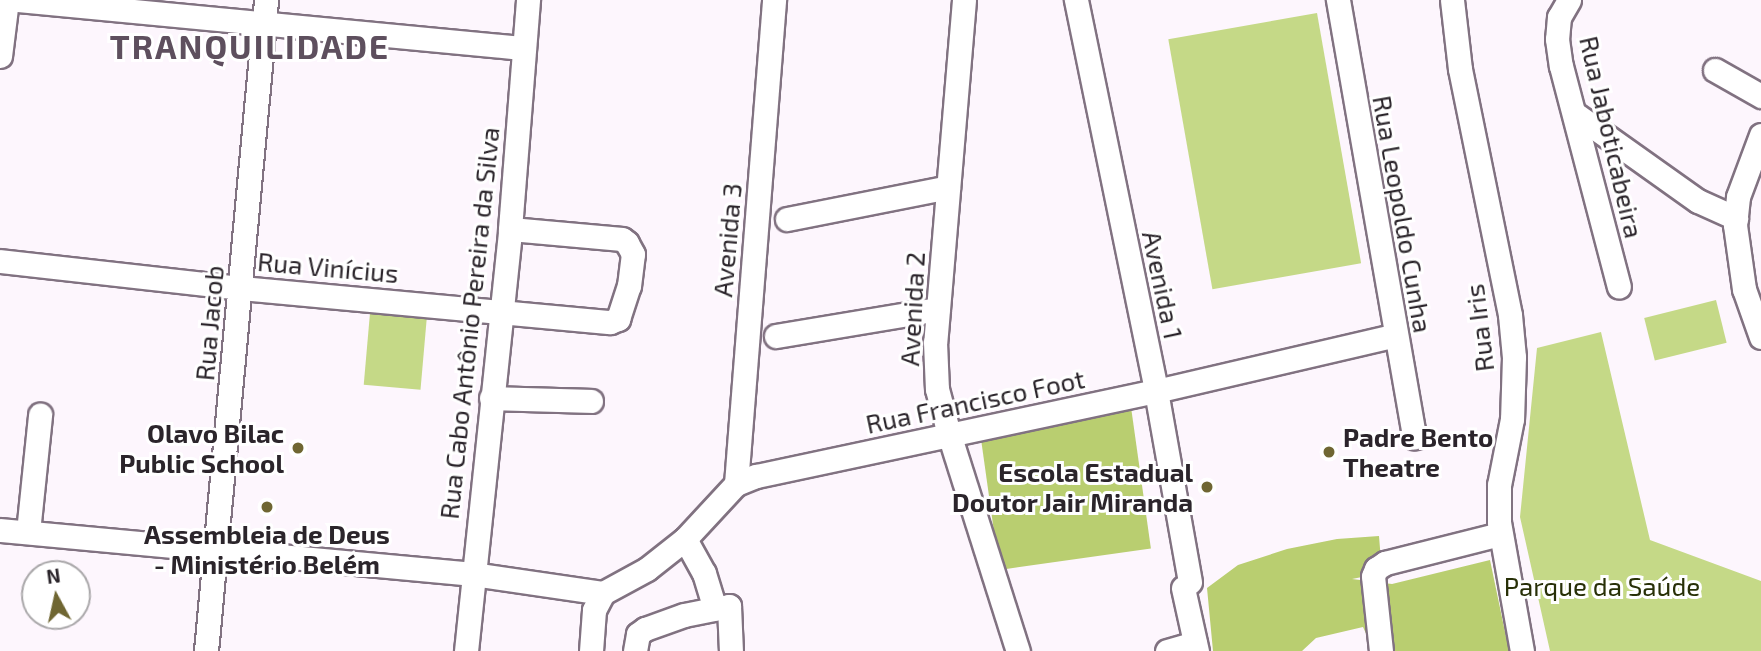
<!DOCTYPE html>
<meta charset="utf-8">
<style>
body{margin:0}
#map{position:relative;width:1761px;height:651px;overflow:hidden;background:#fdf6fd;font-family:"Exo 2",sans-serif}
div>[style]{position:absolute}
.green>*{inset:0;background:#c5d987;transform-origin:0 0}
.forest>*{inset:0;background:#b9ce70;transform-origin:0 0}
.roads{filter:drop-shadow(2px 0 #817281) drop-shadow(-2px 0 #817281) drop-shadow(0 2px #817281) drop-shadow(0 -2px #817281)}
.minor>*{height:23px;margin:-11.5px;padding:0 11.5px;transform-origin:11.5px;border-radius:11.5px;background:#fff}
.dots>*{width:19px;height:19px;translate:-50% -50%;box-sizing:border-box;border:4px solid #fff;border-radius:50%}
span{translate:-50% -50%;white-space:nowrap;text-align:center;line-height:1.15;-webkit-text-stroke:6px #fff;paint-order:stroke}
.street-label{font-size:26px;color:#2b252b}
.poi-label{font-size:26px;color:#2b252b;font-weight:700}
.right{translate:-100% -50%;text-align:right}
.left{translate:0 -50%;text-align:left}
.park-label{font-size:26px;color:#283007}
.district-label{font-size:33px;color:#5e4f5e;font-weight:700;letter-spacing:2px}
.north{position:absolute;left:21px;top:560px;width:70px;height:70px;box-sizing:border-box;background:#fff;border:2px solid #aaa8aa;border-radius:50%;rotate:352deg;font-size:19px;font-weight:700;line-height:28px;text-align:center;color:#2b252b}
.north::after{content:'';display:block;margin:auto;width:24px;height:32px;background:#6f6632;clip-path:polygon(50% 0,100% 100%,50% 72%,0 100%)}
</style>
<div id="map">
<div class="green">
<div style="left:1317px;top:13px;width:254px;height:151px;rotate:80deg"></div>
<div style="left:1716px;top:300px;width:44px;height:74px;rotate:76deg"></div>
<div style="left:370px;top:313px;width:57px;height:72px;rotate:5deg"></div>
<div style="clip-path:polygon(1601px 332px,1650px 540px,1761px 581px,1761px 651px,1550px 651px,1520px 517px,1537px 348px)"></div>
</div>
<div class="forest">
<div style="left:1131px;top:407px;width:143px;height:153px;rotate:82deg"></div>
<div style="clip-path:polygon(1379px 536px,1382px 573px,1352px 579px,1392px 584px,1490px 560px,1509px 651px,1374px 651px,1363px 627px,1316px 638px,1302px 651px,1213px 651px,1207px 588px,1238px 565px,1287px 549px,1337px 539px)"></div>
</div>
<div class="roads">
<div class="minor">
<div style="left:18px;top:0;width:506px;rotate:5.44deg"></div>
<div style="left:964px;top:0;width:343px;rotate:94.8deg"></div>
<div style="left:935px;top:342px;width:47px;rotate:87.6deg"></div>
<div style="left:937px;top:389px;width:47px;rotate:75.1deg"></div>
<div style="left:949px;top:434px;width:228px;rotate:72.4deg"></div>
<div style="left:1076px;top:0;width:399px;rotate:78.4deg"></div>
<div style="left:1156px;top:391px;width:194px;rotate:79.9deg"></div>
<div style="left:1338px;top:0;width:444px;rotate:80.1deg"></div>
<div style="left:1452px;top:0;width:69px;rotate:83.4deg"></div>
<div style="left:1460px;top:69px;width:251px;rotate:78.5deg"></div>
<div style="left:1510px;top:315px;width:42px;rotate:84.6deg"></div>
<div style="left:1514px;top:357px;width:62px;rotate:91.8deg"></div>
<div style="left:1512px;top:419px;width:67px;rotate:101.1deg"></div>
<div style="left:1499px;top:485px;width:37px;rotate:90deg"></div>
<div style="left:1499px;top:522px;width:131px;rotate:79.9deg"></div>
<div style="left:1569px;top:0;width:20px;rotate:120deg"></div>
<div style="left:1559px;top:17px;width:22px;rotate:95deg"></div>
<div style="left:1557px;top:39px;width:27px;rotate:82deg"></div>
<div style="left:1561px;top:66px;width:228px;rotate:75.3deg"></div>
<div style="left:0;top:56px;width:56px;rotate:-82.9deg"></div>
<div style="left:1715px;top:70px;width:53px;rotate:29.5deg"></div>
<div style="left:1574px;top:113px;width:152px;rotate:35.4deg"></div>
<div style="left:1698px;top:201px;width:42px;rotate:24.1deg"></div>
<div style="left:1761px;top:135px;width:66px;rotate:110.4deg"></div>
<div style="left:1738px;top:197px;width:28px;rotate:96deg"></div>
<div style="left:1735px;top:225px;width:65px;rotate:82deg"></div>
<div style="left:1744px;top:289px;width:51px;rotate:70.5deg"></div>
<div style="left:787px;top:219px;width:164px;rotate:-11.2deg"></div>
<div style="left:0;top:261px;width:243px;rotate:6.4deg"></div>
<div style="left:241px;top:288px;width:371px;rotate:5.3deg"></div>
<div style="left:610px;top:322px;width:9px;rotate:-21deg"></div>
<div style="left:618px;top:319px;width:35px;rotate:-72deg"></div>
<div style="left:629px;top:286px;width:32px;rotate:-83deg"></div>
<div style="left:633px;top:254px;width:13px;rotate:-119deg"></div>
<div style="left:627px;top:243px;width:6px;rotate:-141deg"></div>
<div style="left:622px;top:239px;width:112px;rotate:-174.9deg"></div>
<div style="left:776px;top:336px;width:164px;rotate:-9.5deg"></div>
<div style="left:491px;top:398px;width:100px;rotate:1.7deg"></div>
<div style="left:736px;top:484px;width:485px;rotate:-85.5deg"></div>
<div style="left:0;top:530px;width:475px;rotate:5.3deg"></div>
<div style="left:473px;top:574px;width:131px;rotate:8.3deg"></div>
<div style="left:28px;top:532px;width:118px;rotate:-84.1deg"></div>
<div style="left:685px;top:539px;width:39px;rotate:61deg"></div>
<div style="left:704px;top:573px;width:37px;rotate:73deg"></div>
<div style="left:1183px;top:588px;width:65px;rotate:77.5deg"></div>
<div style="left:603px;top:593px;width:50px;rotate:-28.6deg"></div>
<div style="left:647px;top:569px;width:48px;rotate:-38.3deg"></div>
<div style="left:685px;top:539px;width:75px;rotate:-47.2deg"></div>
<div style="left:736px;top:484px;width:22px;rotate:-22deg"></div>
<div style="left:756px;top:476px;width:409px;rotate:-12deg"></div>
<div style="left:1156px;top:391px;width:246px;rotate:-13.1deg"></div>
<div style="left:206px;top:651px;width:654px;rotate:-84.73deg"></div>
<div style="left:466px;top:651px;width:424px;rotate:-84deg"></div>
<div style="left:510px;top:229px;width:230px;rotate:-85.5deg"></div>
<div style="left:591px;top:651px;width:41px;rotate:-85.8deg"></div>
<div style="left:594px;top:610px;width:19px;rotate:-62deg"></div>
<div style="left:635px;top:651px;width:17px;rotate:-80deg"></div>
<div style="left:638px;top:634px;width:9px;rotate:-36deg"></div>
<div style="left:645px;top:629px;width:41px;rotate:-19.7deg"></div>
<div style="left:684px;top:615px;width:46px;rotate:-11.3deg"></div>
<div style="left:729px;top:606px;width:45px;rotate:87.5deg"></div>
<div style="left:1167px;top:651px;width:29px;rotate:-16deg"></div>
<div style="left:1381px;top:651px;width:75px;rotate:-96.1deg"></div>
<div style="left:1373px;top:576px;width:8px;rotate:-67deg"></div>
<div style="left:1376px;top:569px;width:11px;rotate:-34deg"></div>
<div style="left:1385px;top:563px;width:119px;rotate:-14.2deg"></div>
</div>
</div>
<div class="dots">
<div style="left:298px;top:448px;background:#6f6632"></div>
<div style="left:1329px;top:452px;background:#6f6632"></div>
<div style="left:1207px;top:487px;background:#6f6632"></div>
<div style="left:267px;top:507px;background:#6f6632"></div>
</div>
<div class="street-label">
<span style="left:1612px;top:137px;rotate:77deg">Rua Jaboticabeira</span>
<span style="left:1403px;top:214px;rotate:80deg">Rua Leopoldo Cunha</span>
<span style="left:727px;top:240px;rotate:-85deg">Avenida 3</span>
<span style="left:328px;top:267px;rotate:5deg">Rua Vinícius</span>
<span style="left:1163px;top:285px;rotate:78deg">Avenida 1</span>
<span style="left:912px;top:309px;rotate:-87deg">Avenida 2</span>
<span style="left:209px;top:323px;rotate:-85deg">Rua Jacob</span>
<span style="left:469px;top:323px;rotate:-84deg">Rua Cabo Antônio Pereira da Silva</span>
<span style="left:1479px;top:328px;rotate:-97deg">Rua Iris</span>
<span style="left:975px;top:401px;rotate:-12deg">Rua Francisco Foot</span>
</div>
<div class="poi-label">
<span class="right" style="left:284px;top:448px">Olavo Bilac<br>Public School</span>
<span class="left" style="left:1343px;top:452px">Padre Bento<br>Theatre</span>
<span class="right" style="left:1193px;top:487px">Escola Estadual<br>Doutor Jair Miranda</span>
<span style="left:267px;top:549px">Assembleia de Deus<br>- Ministério Belém</span>
</div>
<div class="park-label">
<span style="left:1602px;top:586px">Parque da Saúde</span>
</div>
<div class="district-label">
<span style="left:250px;top:47px">TRANQUILIDADE</span>
</div>
<div class="north">N</div>
</div>
